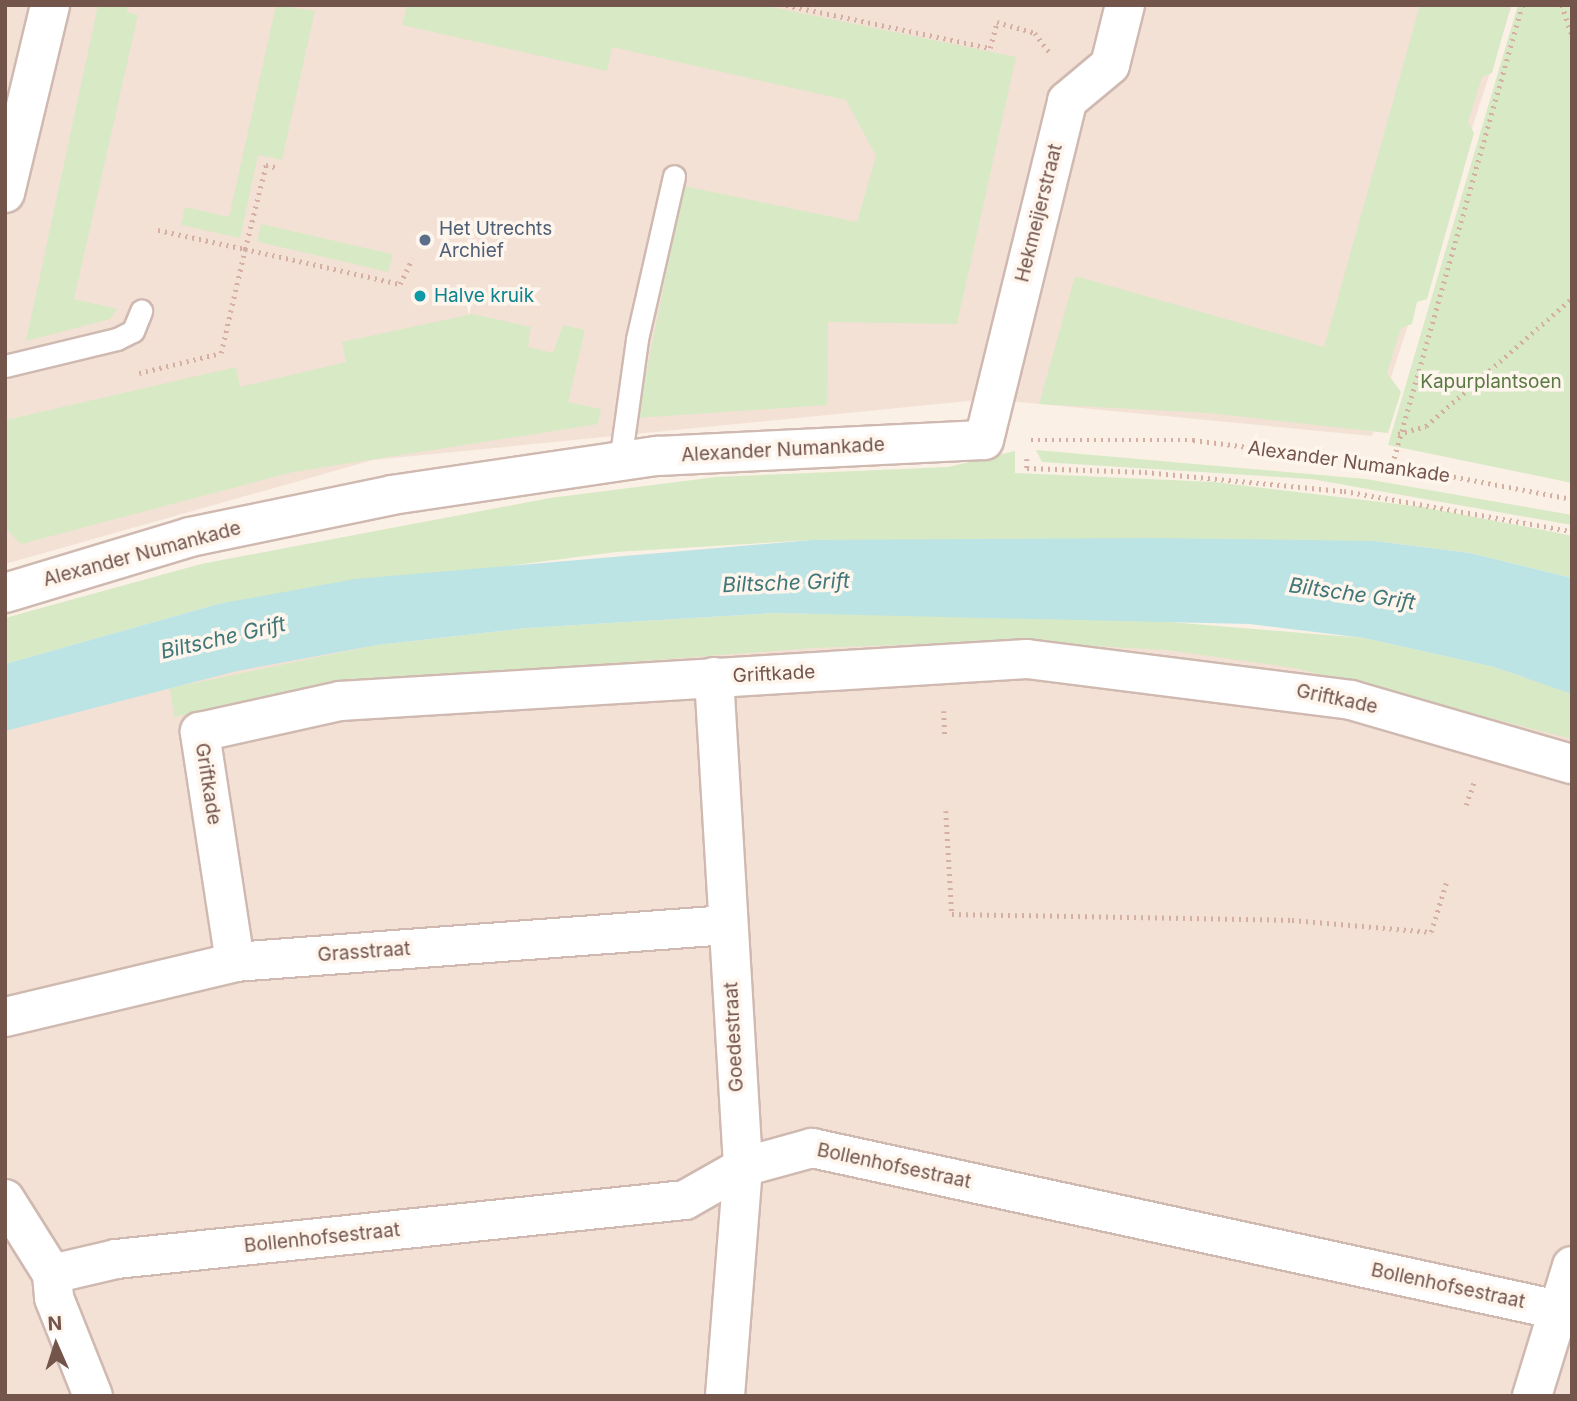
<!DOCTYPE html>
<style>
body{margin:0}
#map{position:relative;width:1577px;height:1401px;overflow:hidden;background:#fbf0e6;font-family:Inter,sans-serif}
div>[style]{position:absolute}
.residential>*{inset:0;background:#f3e1d5}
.green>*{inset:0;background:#d8e9c5;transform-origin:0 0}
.water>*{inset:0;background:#bce4e4}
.path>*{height:4.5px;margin-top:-2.25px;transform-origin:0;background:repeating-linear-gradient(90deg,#d5afa2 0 2px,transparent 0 7px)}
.roads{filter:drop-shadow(2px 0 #cfb9b0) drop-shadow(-2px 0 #cfb9b0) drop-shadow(0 2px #cfb9b0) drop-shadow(0 -2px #cfb9b0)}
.service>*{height:21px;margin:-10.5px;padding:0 10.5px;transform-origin:10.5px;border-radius:10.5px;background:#fff}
.minor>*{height:38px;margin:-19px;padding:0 19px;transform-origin:19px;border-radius:19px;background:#fff}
.dots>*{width:19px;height:19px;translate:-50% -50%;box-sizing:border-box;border:4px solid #fef5ed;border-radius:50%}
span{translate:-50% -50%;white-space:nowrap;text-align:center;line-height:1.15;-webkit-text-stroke:7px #fef5ed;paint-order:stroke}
.street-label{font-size:19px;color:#74554c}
.service-label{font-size:19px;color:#4e5e75}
.left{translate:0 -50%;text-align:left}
.culture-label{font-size:19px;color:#0d838f}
.park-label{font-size:19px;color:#5b7944}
.water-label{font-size:21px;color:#407778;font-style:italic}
.frame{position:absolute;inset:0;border:7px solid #74554c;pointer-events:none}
.north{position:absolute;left:21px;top:1310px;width:70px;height:70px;-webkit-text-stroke:5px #fef5ed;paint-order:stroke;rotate:357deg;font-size:19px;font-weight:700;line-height:28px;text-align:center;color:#74554c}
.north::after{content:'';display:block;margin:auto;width:24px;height:32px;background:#74554c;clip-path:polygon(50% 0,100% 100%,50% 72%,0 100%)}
</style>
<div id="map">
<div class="residential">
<div style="clip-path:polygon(5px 5px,1512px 5px,1372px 436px,988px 399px,373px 460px,5px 564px)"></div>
<div style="clip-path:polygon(1164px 636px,1572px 683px,1572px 1396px,5px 1396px,5px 723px,323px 646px)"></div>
</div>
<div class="green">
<div style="clip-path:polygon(98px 5px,128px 5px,127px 12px,138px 15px,74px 299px,117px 309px,110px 319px,26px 341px)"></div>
<div style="clip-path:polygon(276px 5px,315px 11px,282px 160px,258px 155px,240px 238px,181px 225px,185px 207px,229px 217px)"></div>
<div style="clip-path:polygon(407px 5px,762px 5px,1016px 57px,957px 324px,828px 322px,827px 405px,637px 418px,684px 186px,857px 222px,876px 156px,846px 100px,612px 47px,607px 71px,402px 25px)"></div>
<div style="clip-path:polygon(1420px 5px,1511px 5px,1492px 73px,1482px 77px,1468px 122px,1474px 133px,1427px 299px,1417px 302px,1412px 324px,1401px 328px,1387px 373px,1401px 392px,1388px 433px,1209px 413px,1039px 404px,1075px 276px,1324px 347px)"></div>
<div style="clip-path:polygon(1518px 5px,1572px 5px,1572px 483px,1388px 445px)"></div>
<div style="left:261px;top:224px;width:135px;height:18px;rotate:13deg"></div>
<div style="clip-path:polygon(472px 314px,531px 327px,528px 347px,553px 353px,563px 325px,585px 330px,568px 402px,601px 409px,598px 424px,293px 472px,21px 544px,5px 528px,6px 420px,236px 367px,240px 387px,346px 362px,342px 342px)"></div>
<div style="clip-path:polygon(1036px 450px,1366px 479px,1572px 515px,1572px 525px,1311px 479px,1042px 462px)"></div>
<div style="clip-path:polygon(1015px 451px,1015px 473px,1214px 482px,1422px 507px,1559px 533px,1572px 536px,1572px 578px,1470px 553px,1376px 541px,812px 540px,616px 552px,218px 604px,5px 664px,5px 618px,201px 564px,550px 498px,716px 477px,948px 467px)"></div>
<div style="clip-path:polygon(775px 613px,1122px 618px,1364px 638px,1494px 667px,1572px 694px,1572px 739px,1295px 668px,1167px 650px,1004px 641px,813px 648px,341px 684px,174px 717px,170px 688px,377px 645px,527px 628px)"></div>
</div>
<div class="water">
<div style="clip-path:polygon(1153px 538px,1376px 541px,1470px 553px,1572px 578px,1572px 694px,1494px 667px,1364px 638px,1249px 624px,775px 613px,527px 628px,377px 645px,237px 671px,5px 731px,5px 664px,218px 604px,355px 579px,812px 540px)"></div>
</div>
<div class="path">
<div style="left:786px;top:5px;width:208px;rotate:11.9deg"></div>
<div style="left:990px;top:48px;width:27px;rotate:-75deg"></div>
<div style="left:997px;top:22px;width:40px;rotate:16deg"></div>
<div style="left:1035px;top:33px;width:26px;rotate:53deg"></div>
<div style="left:1562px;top:5px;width:33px;rotate:72deg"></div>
<div style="left:158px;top:230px;width:89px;rotate:12.3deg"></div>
<div style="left:245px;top:249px;width:87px;rotate:-76deg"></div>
<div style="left:266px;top:165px;width:13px;rotate:13deg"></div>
<div style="left:139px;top:373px;width:84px;rotate:-13.7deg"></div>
<div style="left:221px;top:353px;width:107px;rotate:-77deg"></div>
<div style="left:245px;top:249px;width:159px;rotate:12.7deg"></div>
<div style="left:400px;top:284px;width:28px;rotate:-64deg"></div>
<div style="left:1398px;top:434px;width:29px;rotate:-16deg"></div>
<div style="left:1426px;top:426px;width:194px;rotate:-41.2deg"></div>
<div style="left:1031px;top:440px;width:162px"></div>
<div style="left:1193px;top:440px;width:201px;rotate:7.2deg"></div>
<div style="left:1392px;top:465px;width:183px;rotate:10.7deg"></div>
<div style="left:1027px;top:459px;width:9px;rotate:90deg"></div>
<div style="left:1027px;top:468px;width:118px;rotate:1.9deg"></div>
<div style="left:1145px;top:472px;width:200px;rotate:5.5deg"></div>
<div style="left:1344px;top:491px;width:231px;rotate:10deg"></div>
<div style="left:1392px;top:465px;width:478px;rotate:-74.2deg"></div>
<div style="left:944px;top:711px;width:23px;rotate:88deg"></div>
<div style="left:1466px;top:805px;width:24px;rotate:-71deg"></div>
<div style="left:946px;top:811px;width:103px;rotate:86.7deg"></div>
<div style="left:952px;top:914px;width:340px;rotate:1deg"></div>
<div style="left:1292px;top:920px;width:140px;rotate:4.9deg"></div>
<div style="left:1431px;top:932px;width:54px;rotate:-72.9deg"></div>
</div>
<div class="roads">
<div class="service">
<div style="left:5px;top:366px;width:115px;rotate:-13.6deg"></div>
<div style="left:117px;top:339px;width:18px;rotate:-27deg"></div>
<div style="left:133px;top:331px;width:22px;rotate:-68deg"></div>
<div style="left:620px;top:462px;width:124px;rotate:-82.1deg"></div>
<div style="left:637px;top:339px;width:167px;rotate:-77.2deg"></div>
</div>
<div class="minor">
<div style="left:5px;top:193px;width:193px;rotate:-76.5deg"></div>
<div style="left:5px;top:593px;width:193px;rotate:-16.8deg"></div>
<div style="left:190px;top:537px;width:206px;rotate:-11.7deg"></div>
<div style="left:392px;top:495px;width:268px;rotate:-8.4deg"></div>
<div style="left:657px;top:456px;width:327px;rotate:-2.8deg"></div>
<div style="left:984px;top:440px;width:349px;rotate:-76.2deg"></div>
<div style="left:1067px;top:101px;width:56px;rotate:-39.9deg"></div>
<div style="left:1110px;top:65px;width:62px;rotate:-76deg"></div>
<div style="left:714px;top:677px;width:491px;rotate:86.6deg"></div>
<div style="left:743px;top:1167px;width:230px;rotate:94.5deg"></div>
<div style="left:235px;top:962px;width:233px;rotate:-98.7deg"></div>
<div style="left:200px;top:732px;width:143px;rotate:-12.5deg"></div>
<div style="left:340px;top:701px;width:688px;rotate:-3.5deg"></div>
<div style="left:1027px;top:659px;width:327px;rotate:7.2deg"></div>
<div style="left:1351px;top:700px;width:230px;rotate:16.2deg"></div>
<div style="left:5px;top:1017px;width:236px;rotate:-13.4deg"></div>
<div style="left:235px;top:962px;width:494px;rotate:-4.3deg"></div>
<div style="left:5px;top:1199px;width:89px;rotate:57.9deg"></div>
<div style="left:52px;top:1274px;width:24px;rotate:85deg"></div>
<div style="left:54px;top:1298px;width:105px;rotate:68.3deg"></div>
<div style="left:52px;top:1274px;width:66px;rotate:-13.2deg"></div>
<div style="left:116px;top:1259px;width:572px;rotate:-5.92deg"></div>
<div style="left:685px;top:1200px;width:67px;rotate:-29.6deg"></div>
<div style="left:743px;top:1167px;width:72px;rotate:-15.4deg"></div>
<div style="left:812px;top:1148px;width:778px;rotate:12.25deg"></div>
<div style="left:1532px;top:1396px;width:136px;rotate:-72.9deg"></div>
</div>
</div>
<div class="dots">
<div style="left:425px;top:240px;background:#5c6f8a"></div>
<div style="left:420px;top:296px;background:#0f9aa8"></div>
</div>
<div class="street-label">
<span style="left:1039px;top:213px;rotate:-76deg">Hekmeijerstraat</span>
<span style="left:783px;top:450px;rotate:-3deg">Alexander Numankade</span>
<span style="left:1349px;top:462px;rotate:8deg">Alexander Numankade</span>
<span style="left:142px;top:554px;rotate:-15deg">Alexander Numankade</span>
<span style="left:774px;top:674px;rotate:-3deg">Griftkade</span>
<span style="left:1337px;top:699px;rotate:12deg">Griftkade</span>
<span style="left:208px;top:784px;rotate:81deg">Griftkade</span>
<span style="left:364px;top:952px;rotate:-4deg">Grasstraat</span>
<span style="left:734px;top:1037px;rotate:-93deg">Goedestraat</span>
<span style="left:894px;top:1166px;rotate:12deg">Bollenhofsestraat</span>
<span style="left:322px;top:1238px;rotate:-6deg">Bollenhofsestraat</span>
<span style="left:1448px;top:1286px;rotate:12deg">Bollenhofsestraat</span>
</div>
<div class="service-label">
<span class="left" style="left:439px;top:240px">Het Utrechts<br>Archief</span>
</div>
<div class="culture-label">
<span class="left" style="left:434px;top:296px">Halve kruik</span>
</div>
<div class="park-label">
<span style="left:1491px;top:382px">Kapurplantsoen</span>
</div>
<div class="water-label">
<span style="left:786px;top:583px;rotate:-2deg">Biltsche Grift</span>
<span style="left:1352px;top:594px;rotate:8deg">Biltsche Grift</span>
<span style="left:223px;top:638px;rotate:-13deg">Biltsche Grift</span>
</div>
<div class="frame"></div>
<div class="north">N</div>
</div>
